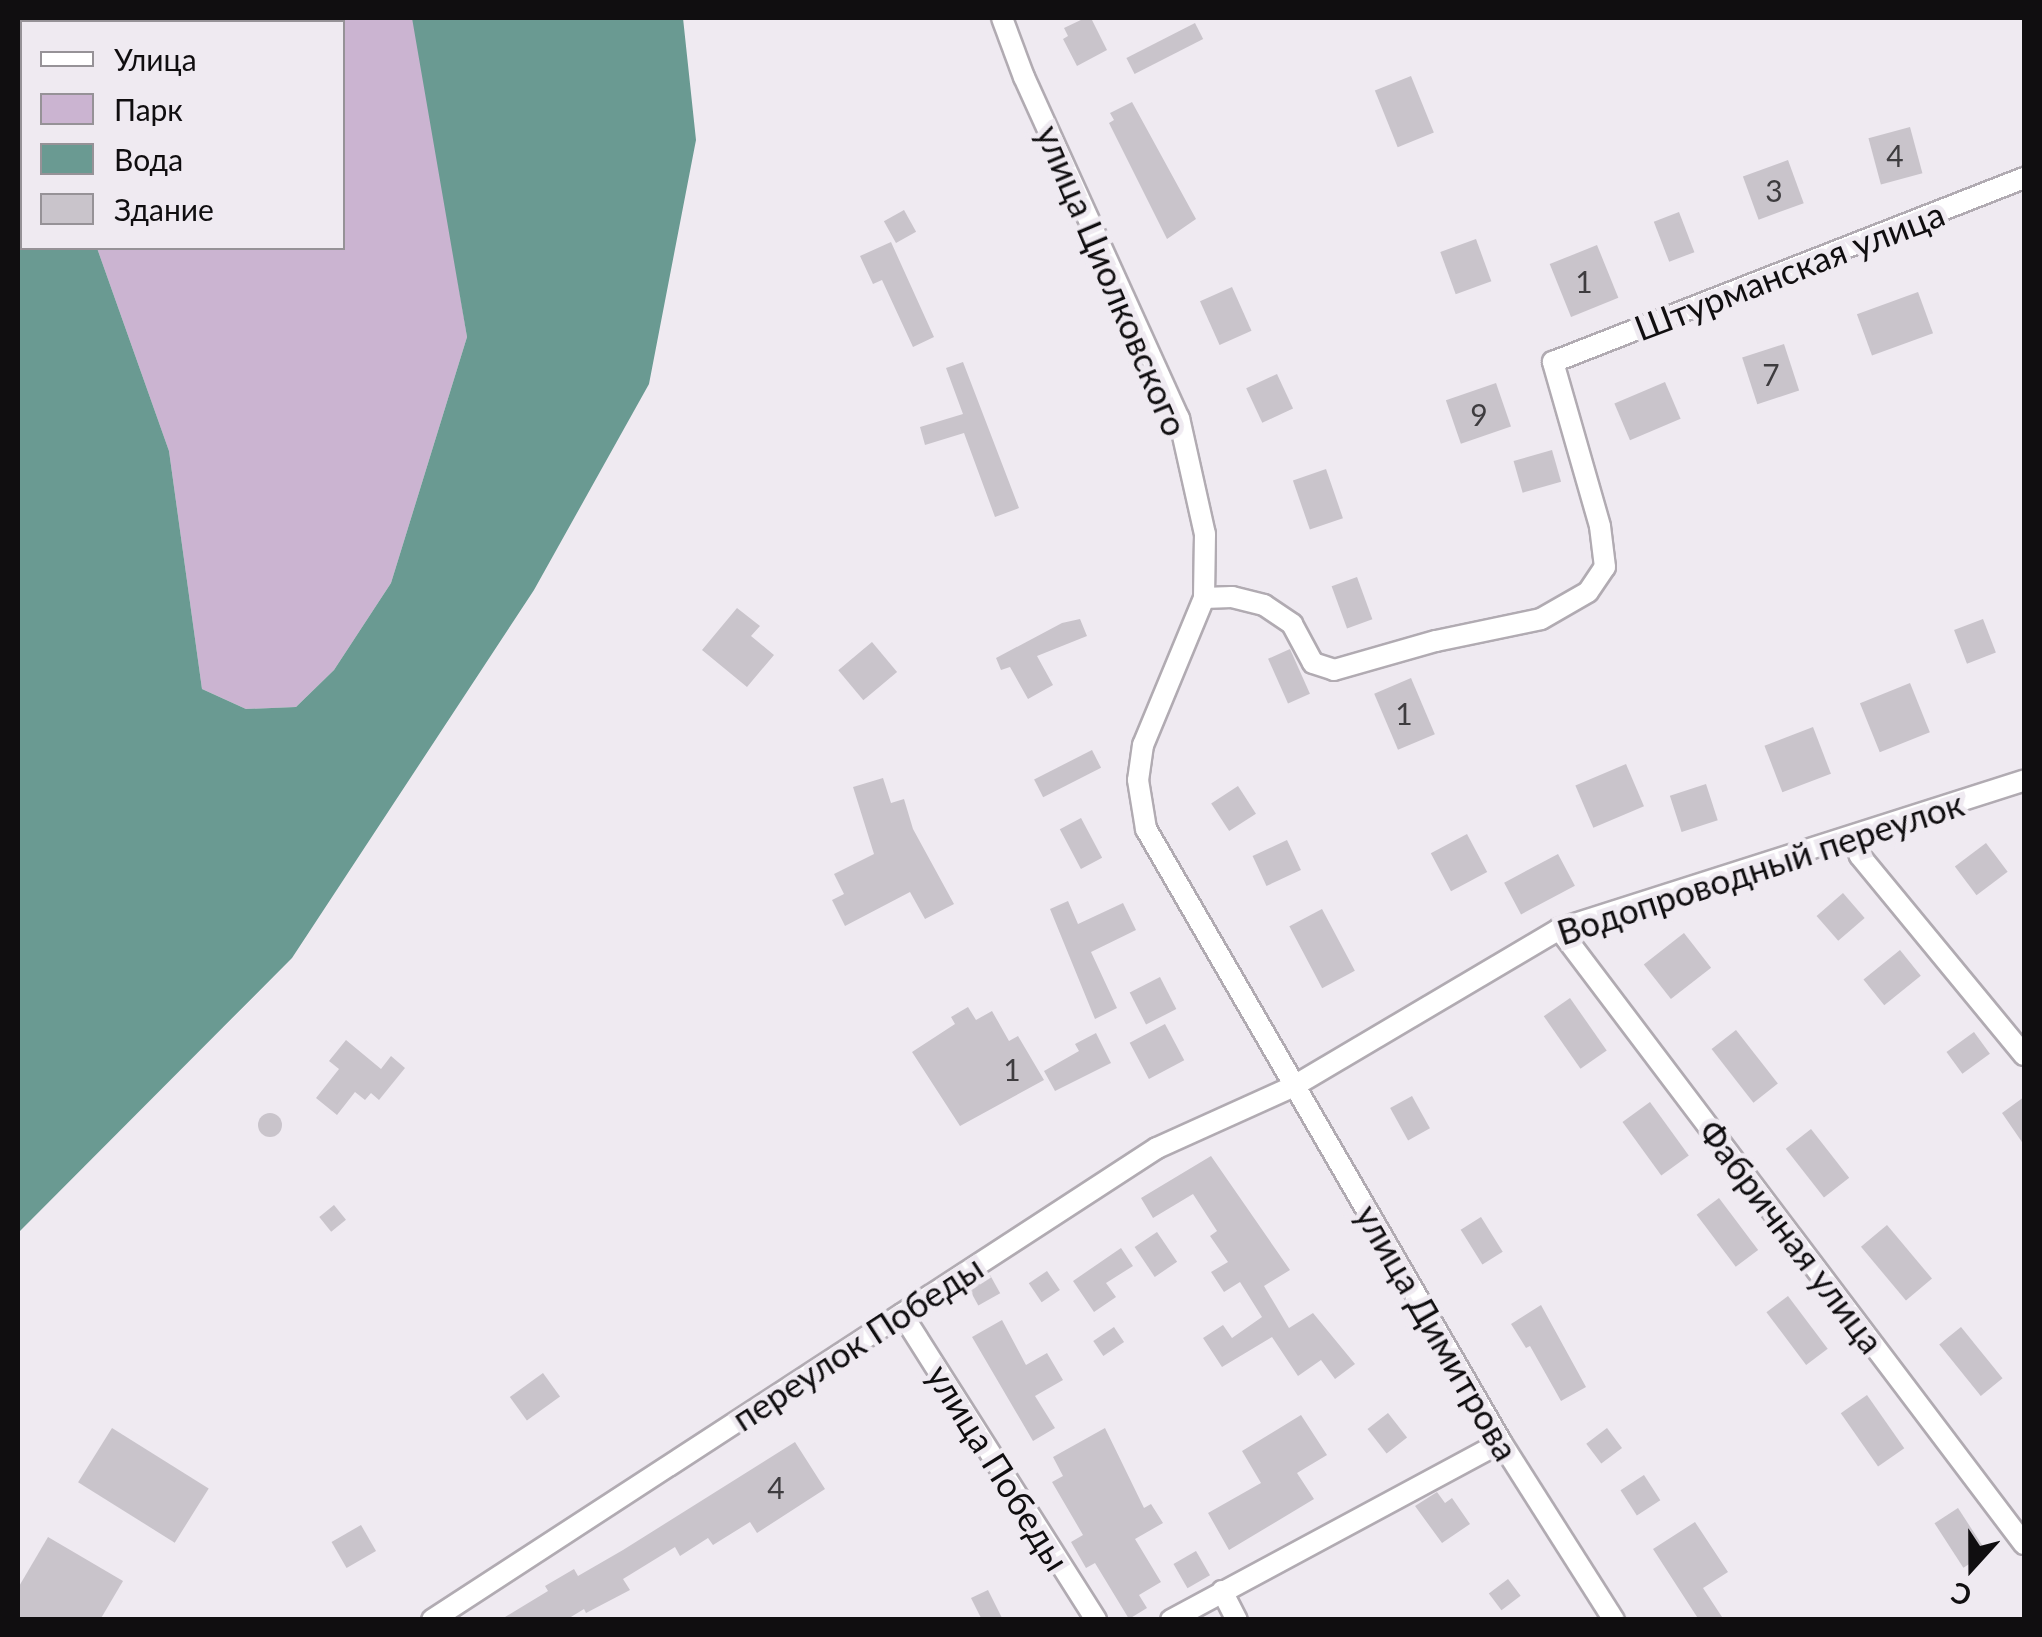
<!DOCTYPE html>
<meta charset="utf-8">
<style>
body{margin:0}
#map{position:relative;width:2042px;height:1637px;overflow:hidden;background:#efeaf1;font-family:Lato,sans-serif}
div>[style]{position:absolute}
.green>*{inset:0;background:#cbb4d1}
.water>*{inset:0;background:#6a9a92}
.building>*{inset:0;background:#c9c4cb;transform-origin:0 0}
.round{border-radius:50%}
.roads{filter:drop-shadow(2px 0 #b1abb2) drop-shadow(-2px 0 #b1abb2) drop-shadow(0 2px #b1abb2) drop-shadow(0 -2px #b1abb2)}
.street>*{height:20px;margin:-10px;padding:0 10px;transform-origin:10px;border-radius:10px;background:#fff}
span{translate:-50% -50%;white-space:nowrap;text-align:center;line-height:1.15;-webkit-text-stroke:10px #efeaf1;paint-order:stroke}
.number-label{font-size:30px;color:#3e3c3f}
.number-label span{-webkit-text-stroke-width:0}
.street-label{font-size:35px;color:#100e10}
.frame{position:absolute;inset:0;border:20px solid #100e10;pointer-events:none}
.legend{position:absolute;left:20px;top:20px;width:325px;height:230px;box-sizing:border-box;background:#efeaf1;border:2px solid #969297;margin:0;padding:12px 18px;list-style:none;font-size:30px;color:#100e10}
.legend li{display:flex;align-items:center;gap:20px;height:50px}
.legend b{width:50px;border:2px solid #969297}
.north{position:absolute;left:1922px;top:1517px;width:100px;height:100px;-webkit-text-stroke:8px #efeaf1;paint-order:stroke;rotate:201deg;font-size:28px;font-weight:700;line-height:40px;text-align:center;color:#100e10}
.north::after{content:'';display:block;margin:auto;width:35px;height:45px;background:#100e10;clip-path:polygon(50% 0,100% 100%,50% 72%,0 100%)}
</style>
<div id="map">
<div class="green">
<div style="clip-path:polygon(18px 18px,412px 18px,417px 28px,467px 337px,391px 583px,334px 670px,296px 707px,246px 709px,202px 689px,169px 451px,97px 248px,342px 248px,342px 22px,22px 22px,22px 51px,18px 42px)"></div>
</div>
<div class="water">
<div style="clip-path:polygon(412px 18px,683px 18px,696px 140px,649px 384px,534px 590px,292px 958px,18px 1233px,18px 42px,22px 51px,22px 248px,97px 248px,169px 451px,202px 689px,246px 709px,296px 707px,334px 670px,391px 583px,467px 337px)"></div>
</div>
<div class="building">
<div style="clip-path:polygon(1085px 18px,1091px 18px,1107px 50px,1077px 66px,1063px 39px,1068px 36px,1064px 28px)"></div>
<div style="left:1195px;top:23px;width:18px;height:77px;rotate:63deg"></div>
<div style="left:1411px;top:76px;width:61px;height:39px;rotate:68deg"></div>
<div style="clip-path:polygon(1132px 102px,1196px 219px,1167px 239px,1109px 123px,1114px 120px,1110px 113px)"></div>
<div style="left:1910px;top:127px;width:48px;height:43px;rotate:75deg"></div>
<div style="left:1788px;top:160px;width:46px;height:48px;rotate:70deg"></div>
<div style="left:904px;top:210px;width:25px;height:23px;rotate:61deg"></div>
<div style="left:1679px;top:212px;width:43px;height:27px;rotate:69deg"></div>
<div style="left:1476px;top:239px;width:45px;height:38px;rotate:70deg"></div>
<div style="clip-path:polygon(891px 242px,934px 337px,913px 347px,882px 280px,873px 284px,860px 256px)"></div>
<div style="left:1597px;top:245px;width:57px;height:51px;rotate:68deg"></div>
<div style="left:1232px;top:287px;width:48px;height:35px;rotate:66deg"></div>
<div style="left:1918px;top:292px;width:44px;height:65px;rotate:70deg"></div>
<div style="left:1784px;top:344px;width:49px;height:44px;rotate:72deg"></div>
<div style="clip-path:polygon(963px 362px,1019px 508px,995px 517px,964px 433px,925px 445px,920px 427px,963px 414px,946px 368px)"></div>
<div style="left:1277px;top:374px;width:38px;height:34px;rotate:65deg"></div>
<div style="left:1665px;top:382px;width:40px;height:55px;rotate:67deg"></div>
<div style="left:1496px;top:383px;width:46px;height:53px;rotate:71deg"></div>
<div style="left:1552px;top:450px;width:33px;height:40px;rotate:74deg"></div>
<div style="left:1326px;top:469px;width:52px;height:35px;rotate:71deg"></div>
<div style="left:1357px;top:577px;width:45px;height:27px;rotate:70deg"></div>
<div style="clip-path:polygon(737px 608px,760px 626px,751px 636px,774px 655px,747px 687px,702px 650px)"></div>
<div style="clip-path:polygon(1080px 619px,1087px 636px,1037px 656px,1053px 685px,1028px 699px,1010px 667px,1001px 670px,996px 658px,1062px 623px)"></div>
<div style="left:1983px;top:619px;width:36px;height:31px;rotate:69deg"></div>
<div style="left:872px;top:642px;width:39px;height:44px;rotate:50deg"></div>
<div style="left:1290px;top:649px;width:49px;height:24px;rotate:66deg"></div>
<div style="left:1411px;top:678px;width:61px;height:40px;rotate:67deg"></div>
<div style="left:1910px;top:683px;width:53px;height:54px;rotate:68deg"></div>
<div style="left:1813px;top:727px;width:50px;height:52px;rotate:69deg"></div>
<div style="left:1092px;top:750px;width:20px;height:65px;rotate:63deg"></div>
<div style="left:1626px;top:764px;width:46px;height:55px;rotate:67deg"></div>
<div style="clip-path:polygon(883px 778px,891px 803px,904px 799px,913px 829px,954px 904px,925px 919px,910px 892px,845px 926px,832px 900px,844px 894px,834px 874px,874px 854px,853px 787px)"></div>
<div style="left:1706px;top:784px;width:38px;height:38px;rotate:72deg"></div>
<div style="left:1238px;top:786px;width:33px;height:32px;rotate:57deg"></div>
<div style="left:1081px;top:818px;width:45px;height:24px;rotate:62deg"></div>
<div style="left:1467px;top:834px;width:43px;height:41px;rotate:62deg"></div>
<div style="left:1287px;top:840px;width:33px;height:38px;rotate:65deg"></div>
<div style="left:1986px;top:843px;width:36px;height:39px;rotate:53deg"></div>
<div style="left:1558px;top:854px;width:36px;height:61px;rotate:62deg"></div>
<div style="left:1843px;top:893px;width:33px;height:35px;rotate:49deg"></div>
<div style="clip-path:polygon(1068px 901px,1078px 924px,1123px 903px,1136px 930px,1091px 952px,1117px 1008px,1095px 1019px,1050px 909px)"></div>
<div style="left:1322px;top:909px;width:70px;height:37px;rotate:62deg"></div>
<div style="left:1684px;top:933px;width:44px;height:51px;rotate:52deg"></div>
<div style="left:1900px;top:950px;width:33px;height:47px;rotate:51deg"></div>
<div style="left:1160px;top:977px;width:36px;height:34px;rotate:63deg"></div>
<div style="left:1570px;top:998px;width:64px;height:32px;rotate:55deg"></div>
<div style="clip-path:polygon(968px 1007px,976px 1020px,992px 1011px,1009px 1041px,1018px 1036px,1044px 1080px,960px 1126px,912px 1052px,955px 1024px,951px 1017px)"></div>
<div style="left:1165px;top:1024px;width:41px;height:40px;rotate:62deg"></div>
<div style="left:1736px;top:1030px;width:68px;height:31px;rotate:52deg"></div>
<div style="left:1974px;top:1032px;width:27px;height:34px;rotate:54deg"></div>
<div style="clip-path:polygon(1096px 1033px,1111px 1063px,1055px 1091px,1044px 1071px,1079px 1051px,1075px 1044px)"></div>
<div style="clip-path:polygon(346px 1040px,381px 1069px,391px 1056px,405px 1068px,379px 1100px,371px 1093px,365px 1100px,355px 1092px,337px 1115px,316px 1098px,339px 1069px,329px 1061px)"></div>
<div style="left:1412px;top:1096px;width:37px;height:25px;rotate:61deg"></div>
<div style="clip-path:polygon(2024px 1097px,2024px 1145px,2002px 1113px)"></div>
<div style="left:1650px;top:1102px;width:66px;height:34px;rotate:54deg"></div>
<div class="round" style="left:258px;top:1113px;width:24px;height:24px"></div>
<div style="left:1811px;top:1129px;width:62px;height:32px;rotate:52deg"></div>
<div style="clip-path:polygon(1211px 1156px,1290px 1270px,1264px 1286px,1289px 1328px,1313px 1313px,1355px 1364px,1335px 1379px,1321px 1360px,1298px 1376px,1272px 1337px,1222px 1367px,1203px 1338px,1223px 1325px,1232px 1338px,1262px 1317px,1240px 1282px,1224px 1292px,1211px 1272px,1228px 1262px,1210px 1236px,1217px 1231px,1193px 1194px,1153px 1218px,1141px 1198px)"></div>
<div style="left:1719px;top:1198px;width:65px;height:28px;rotate:53deg"></div>
<div style="left:334px;top:1205px;width:19px;height:19px;rotate:51deg"></div>
<div style="left:1481px;top:1217px;width:41px;height:24px;rotate:58deg"></div>
<div style="left:1887px;top:1225px;width:70px;height:34px;rotate:50deg"></div>
<div style="left:1157px;top:1232px;width:36px;height:27px;rotate:56deg"></div>
<div style="clip-path:polygon(1121px 1248px,1133px 1266px,1106px 1283px,1116px 1297px,1094px 1312px,1073px 1281px)"></div>
<div style="left:1047px;top:1271px;width:23px;height:22px;rotate:56deg"></div>
<div style="left:990px;top:1275px;width:21px;height:25px;rotate:61deg"></div>
<div style="left:1788px;top:1296px;width:66px;height:27px;rotate:53deg"></div>
<div style="clip-path:polygon(1541px 1305px,1586px 1387px,1561px 1401px,1530px 1346px,1526px 1348px,1511px 1324px)"></div>
<div style="clip-path:polygon(1002px 1320px,1026px 1365px,1047px 1353px,1063px 1380px,1035px 1396px,1055px 1428px,1033px 1441px,972px 1337px)"></div>
<div style="left:1114px;top:1327px;width:18px;height:25px;rotate:56deg"></div>
<div style="left:1961px;top:1327px;width:66px;height:28px;rotate:51deg"></div>
<div style="left:543px;top:1373px;width:29px;height:41px;rotate:54deg"></div>
<div style="left:1867px;top:1395px;width:65px;height:32px;rotate:55deg"></div>
<div style="left:1388px;top:1413px;width:31px;height:26px;rotate:52deg"></div>
<div style="clip-path:polygon(1301px 1415px,1327px 1455px,1297px 1473px,1314px 1499px,1229px 1550px,1208px 1513px,1261px 1483px,1242px 1451px)"></div>
<div style="left:112px;top:1428px;width:114px;height:64px;rotate:32deg"></div>
<div style="clip-path:polygon(1105px 1428px,1144px 1508px,1151px 1504px,1163px 1523px,1135px 1539px,1161px 1582px,1139px 1595px,1147px 1608px,1129px 1619px,1095px 1563px,1086px 1568px,1071px 1542px,1083px 1535px,1052px 1482px,1063px 1476px,1053px 1457px)"></div>
<div style="left:1607px;top:1428px;width:25px;height:26px;rotate:53deg"></div>
<div style="clip-path:polygon(795px 1442px,825px 1489px,757px 1533px,750px 1522px,713px 1545px,708px 1538px,680px 1556px,675px 1547px,623px 1579px,630px 1590px,586px 1613px,584px 1609px,566px 1620px,500px 1620px,548px 1591px,545px 1586px,574px 1569px,578px 1576px,623px 1550px)"></div>
<div style="left:1644px;top:1475px;width:30px;height:28px;rotate:57deg"></div>
<div style="clip-path:polygon(1437px 1492px,1445px 1503px,1452px 1498px,1470px 1524px,1442px 1543px,1415px 1506px)"></div>
<div style="left:1958px;top:1508px;width:53px;height:28px;rotate:57deg"></div>
<div style="clip-path:polygon(1695px 1522px,1728px 1572px,1703px 1588px,1724px 1620px,1699px 1620px,1653px 1549px)"></div>
<div style="left:361px;top:1525px;width:30px;height:34px;rotate:60deg"></div>
<div style="clip-path:polygon(48px 1537px,123px 1581px,100px 1620px,18px 1620px,18px 1588px)"></div>
<div style="left:1196px;top:1551px;width:28px;height:26px;rotate:60deg"></div>
<div style="left:1508px;top:1579px;width:21px;height:24px;rotate:53deg"></div>
<div style="clip-path:polygon(988px 1590px,1003px 1620px,982px 1620px,971px 1598px)"></div>
</div>
<div class="roads">
<div class="street">
<div style="left:1002px;top:18px;width:63px;rotate:69.6deg"></div>
<div style="left:1024px;top:77px;width:375px;rotate:65.6deg"></div>
<div style="left:1179px;top:418px;width:119px;rotate:77.4deg"></div>
<div style="left:1205px;top:534px;width:64px;rotate:90.9deg"></div>
<div style="left:1204px;top:598px;width:159px;rotate:112.5deg"></div>
<div style="left:1143px;top:745px;width:35px;rotate:98deg"></div>
<div style="left:1138px;top:780px;width:50px;rotate:80.7deg"></div>
<div style="left:1146px;top:829px;width:708px;rotate:59.92deg"></div>
<div style="left:1501px;top:1442px;width:211px;rotate:57.6deg"></div>
<div style="left:1204px;top:598px;width:28px;rotate:-2deg"></div>
<div style="left:1232px;top:597px;width:33px;rotate:14deg"></div>
<div style="left:1264px;top:605px;width:34px;rotate:34deg"></div>
<div style="left:1292px;top:624px;width:44px;rotate:61.7deg"></div>
<div style="left:1313px;top:663px;width:22px;rotate:18deg"></div>
<div style="left:1334px;top:670px;width:106px;rotate:-15.9deg"></div>
<div style="left:1436px;top:641px;width:107px;rotate:-11.8deg"></div>
<div style="left:1541px;top:619px;width:54px;rotate:-29.9deg"></div>
<div style="left:1588px;top:592px;width:30px;rotate:-56deg"></div>
<div style="left:1605px;top:567px;width:41px;rotate:-97deg"></div>
<div style="left:1600px;top:526px;width:171px;rotate:-106deg"></div>
<div style="left:1553px;top:362px;width:506px;rotate:-21.34deg"></div>
<div style="left:1853px;top:836px;width:21px;rotate:71deg"></div>
<div style="left:1860px;top:856px;width:258px;rotate:50.5deg"></div>
<div style="left:1559px;top:929px;width:771px;rotate:52.91deg"></div>
<div style="left:902px;top:1314px;width:362px;rotate:57.6deg"></div>
<div style="left:1222px;top:1591px;width:33px;rotate:63deg"></div>
<div style="left:432px;top:1620px;width:865px;rotate:-33.07deg"></div>
<div style="left:1157px;top:1148px;width:150px;rotate:-24.3deg"></div>
<div style="left:1294px;top:1086px;width:308px;rotate:-30.6deg"></div>
<div style="left:1559px;top:929px;width:488px;rotate:-17.7deg"></div>
<div style="left:1171px;top:1620px;width:375px;rotate:-28.3deg"></div>
</div>
</div>
<div class="number-label">
<span style="left:1895px;top:155px">4</span>
<span style="left:1774px;top:190px">3</span>
<span style="left:1584px;top:281px">1</span>
<span style="left:1771px;top:374px">7</span>
<span style="left:1479px;top:414px">9</span>
<span style="left:1404px;top:713px">1</span>
<span style="left:1012px;top:1069px">1</span>
<span style="left:776px;top:1487px">4</span>
</div>
<div class="street-label">
<span style="left:1789px;top:270px;rotate:-21deg">Штурманская улица</span>
<span style="left:1113px;top:280px;rotate:67deg">улица Циолковского</span>
<span style="left:1760px;top:867px;rotate:-18deg">Водопроводный переулок</span>
<span style="left:1792px;top:1236px;rotate:53deg">Фабричная улица</span>
<span style="left:1438px;top:1332px;rotate:60deg">улица Димитрова</span>
<span style="left:857px;top:1342px;rotate:-33deg">переулок Победы</span>
<span style="left:999px;top:1467px;rotate:58deg">улица Победы</span>
</div>
<div class="frame"></div>
<ul class="legend">
<li><b style="height:12px;background:#fff"></b>Улица</li>
<li><b style="height:28px;background:#cbb4d1"></b>Парк</li>
<li><b style="height:28px;background:#6a9a92"></b>Вода</li>
<li><b style="height:28px;background:#c9c4cb"></b>Здание</li>
</ul>
<div class="north">С</div>
</div>
